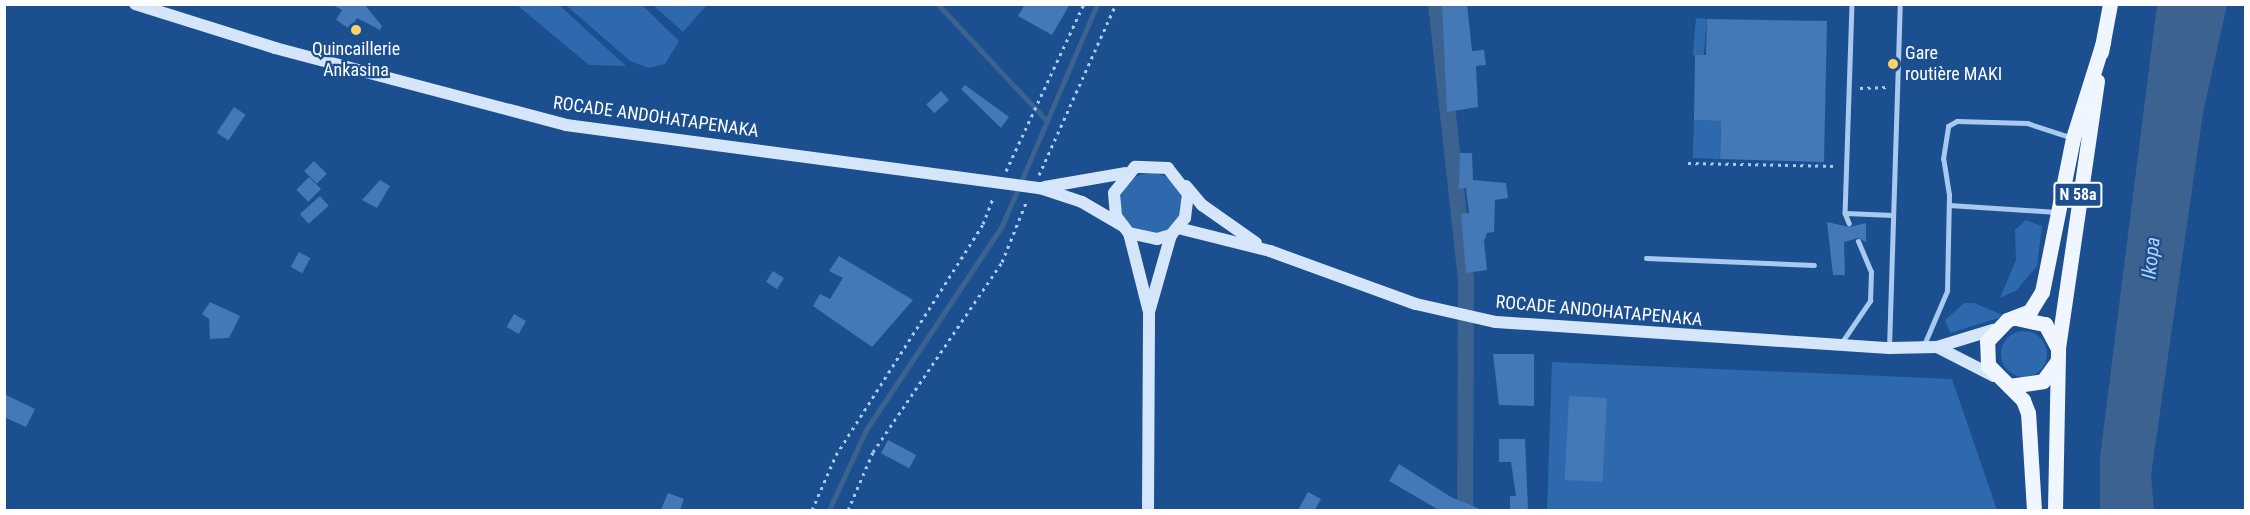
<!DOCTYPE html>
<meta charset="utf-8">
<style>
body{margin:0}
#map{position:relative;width:2250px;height:515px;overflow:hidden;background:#1b4f8f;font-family:"Roboto Condensed",sans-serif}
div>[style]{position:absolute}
.green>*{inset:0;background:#2e69ad;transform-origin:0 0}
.round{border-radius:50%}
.water>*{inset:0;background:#3c6290}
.stream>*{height:4.5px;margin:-2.25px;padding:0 2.25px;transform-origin:2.25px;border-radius:2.25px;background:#3c6290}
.canal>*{height:16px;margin:-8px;padding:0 8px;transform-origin:8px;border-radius:8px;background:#3c6290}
.building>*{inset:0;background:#4478b7;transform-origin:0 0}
.path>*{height:3px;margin-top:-1.5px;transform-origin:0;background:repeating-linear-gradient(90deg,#a9c9ee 0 3px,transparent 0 7.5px)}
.service>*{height:4.5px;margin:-2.25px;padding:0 2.25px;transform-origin:2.25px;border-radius:2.25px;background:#a9c9ee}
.secondary>*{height:12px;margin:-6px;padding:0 6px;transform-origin:6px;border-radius:6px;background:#d6e6fa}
.primary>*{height:15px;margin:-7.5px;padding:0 7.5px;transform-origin:7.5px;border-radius:7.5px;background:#f0f6ff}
.dots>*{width:16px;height:16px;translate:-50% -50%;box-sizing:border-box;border:3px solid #1b4f8f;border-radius:50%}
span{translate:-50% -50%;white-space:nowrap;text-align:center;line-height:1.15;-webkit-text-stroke:4.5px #1b4f8f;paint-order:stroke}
.shield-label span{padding:2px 4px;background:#1b4f8f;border:2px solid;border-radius:4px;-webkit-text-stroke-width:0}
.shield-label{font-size:16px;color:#fff;font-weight:700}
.poi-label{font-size:18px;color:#fff}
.left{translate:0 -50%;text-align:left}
.street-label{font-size:18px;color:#fff}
.water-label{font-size:20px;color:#b5d3f5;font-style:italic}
.frame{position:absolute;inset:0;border:6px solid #fff;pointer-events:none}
</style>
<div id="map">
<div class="green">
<div style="clip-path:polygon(517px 5px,559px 5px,626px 66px,589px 65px)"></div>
<div style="clip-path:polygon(566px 5px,642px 5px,679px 41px,665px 64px,649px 68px,630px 61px)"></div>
<div style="clip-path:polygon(653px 5px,707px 5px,683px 32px)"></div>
<div style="left:1696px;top:18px;width:11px;height:37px;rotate:5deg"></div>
<div style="left:1694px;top:120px;width:27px;height:38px;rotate:2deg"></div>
<div class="round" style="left:1120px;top:173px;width:62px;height:62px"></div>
<div style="clip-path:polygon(2026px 220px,2042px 226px,2037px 266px,2017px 290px,2000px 298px,2016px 260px,2015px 230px)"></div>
<div style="clip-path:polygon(1964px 303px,1974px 303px,2005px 316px,1950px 333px,1945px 320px)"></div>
<div class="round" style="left:2001px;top:331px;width:46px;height:46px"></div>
<div style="clip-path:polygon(1552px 362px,1952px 379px,1997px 510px,1547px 510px)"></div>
</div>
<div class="water">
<div style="clip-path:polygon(2157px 5px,2227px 5px,2203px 113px,2151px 475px,2154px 510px,2100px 510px,2100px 457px)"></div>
</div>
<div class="stream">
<div style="left:938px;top:4px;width:160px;rotate:47deg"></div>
<div style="left:829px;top:510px;width:88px;rotate:-65.2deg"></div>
<div style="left:866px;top:430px;width:245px;rotate:-56.3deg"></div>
<div style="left:1002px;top:226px;width:241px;rotate:-66.8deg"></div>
</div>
<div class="canal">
<div style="left:1436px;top:4px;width:276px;rotate:83.8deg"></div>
<div style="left:1466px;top:278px;width:232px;rotate:90.2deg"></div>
</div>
<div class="building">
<div style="clip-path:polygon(331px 4px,364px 4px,382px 26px,380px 30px,357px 18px,350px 29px,336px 20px,342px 10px)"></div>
<div style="clip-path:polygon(1025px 4px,1070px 4px,1052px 35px,1018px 16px)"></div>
<div style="clip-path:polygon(1442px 4px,1467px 4px,1472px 51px,1484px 50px,1486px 65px,1476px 66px,1478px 107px,1447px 112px)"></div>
<div style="clip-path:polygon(1707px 19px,1827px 21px,1824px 162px,1720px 159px,1721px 121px,1694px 120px,1695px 55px,1706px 55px)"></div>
<div style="clip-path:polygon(965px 85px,1009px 117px,1001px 128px,961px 89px)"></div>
<div style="left:941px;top:91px;width:12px;height:20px;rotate:48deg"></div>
<div style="left:234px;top:107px;width:14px;height:31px;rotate:34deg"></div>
<div style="clip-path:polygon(1460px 153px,1472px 153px,1473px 180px,1506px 183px,1508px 198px,1495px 200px,1494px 232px,1487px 233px,1484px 241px,1487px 270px,1466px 273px,1461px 214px,1469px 213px,1466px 188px,1459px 189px)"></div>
<div style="left:314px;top:161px;width:18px;height:14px;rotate:45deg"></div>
<div style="left:309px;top:177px;width:17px;height:18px;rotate:45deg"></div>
<div style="clip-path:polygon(380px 180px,390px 186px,377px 208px,362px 200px)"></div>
<div style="left:320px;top:196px;width:13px;height:27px;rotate:48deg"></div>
<div style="clip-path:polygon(1827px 222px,1849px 227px,1866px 223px,1866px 242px,1858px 238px,1844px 242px,1845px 275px,1833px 275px)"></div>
<div style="left:299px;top:252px;width:13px;height:17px;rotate:29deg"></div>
<div style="clip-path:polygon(839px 256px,913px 300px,872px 347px,813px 306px,820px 294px,830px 299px,843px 278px,829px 271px)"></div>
<div style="left:773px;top:271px;width:13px;height:13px;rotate:32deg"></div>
<div style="clip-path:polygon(210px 302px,240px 316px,229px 338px,210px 339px,209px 319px,202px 314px)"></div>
<div style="left:514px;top:314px;width:14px;height:15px;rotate:30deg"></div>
<div style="clip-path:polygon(1493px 354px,1534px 354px,1534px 406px,1499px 405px)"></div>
<div style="clip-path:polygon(4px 394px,35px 409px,26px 427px,4px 417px)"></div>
<div style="left:1569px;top:396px;width:38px;height:84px;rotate:3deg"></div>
<div style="clip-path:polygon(1499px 439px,1525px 439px,1528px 510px,1510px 510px,1510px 496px,1516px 496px,1511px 462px,1499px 462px)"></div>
<div style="left:888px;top:440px;width:32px;height:15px;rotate:28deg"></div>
<div style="clip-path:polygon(1399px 464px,1451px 497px,1482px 510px,1439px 510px,1389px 481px)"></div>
<div style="clip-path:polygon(1308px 492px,1321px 499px,1315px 510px,1298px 510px)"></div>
<div style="clip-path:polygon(668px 493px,684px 499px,680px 510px,661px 510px)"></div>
</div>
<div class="path">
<div style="left:1860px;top:88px;width:29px;rotate:-2deg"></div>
<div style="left:1688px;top:163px;width:150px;rotate:1.1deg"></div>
<div style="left:1006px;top:171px;width:184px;rotate:-65deg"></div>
<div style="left:1039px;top:175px;width:188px;rotate:-65.8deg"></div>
<div style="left:812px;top:510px;width:60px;rotate:-66.4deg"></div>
<div style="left:836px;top:455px;width:274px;rotate:-57.5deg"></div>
<div style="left:983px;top:224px;width:30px;rotate:-69deg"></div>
<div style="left:848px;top:510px;width:63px;rotate:-66.7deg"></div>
<div style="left:873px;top:452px;width:230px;rotate:-55.8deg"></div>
<div style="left:1002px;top:262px;width:67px;rotate:-68deg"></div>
</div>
<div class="service">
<div style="left:1852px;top:4px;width:209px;rotate:91.9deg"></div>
<div style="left:1845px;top:213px;width:48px;rotate:2.4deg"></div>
<div style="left:1949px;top:205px;width:107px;rotate:3.7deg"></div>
<div style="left:1845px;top:213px;width:11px;rotate:68deg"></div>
<div style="left:1646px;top:258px;width:168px;rotate:2.4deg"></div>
<div style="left:1842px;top:342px;width:50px;rotate:-55.7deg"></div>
<div style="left:1870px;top:301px;width:29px;rotate:-88deg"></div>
<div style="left:1871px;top:272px;width:33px;rotate:-113deg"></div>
<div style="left:1924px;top:345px;width:59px;rotate:-66.9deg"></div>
<div style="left:1947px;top:291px;width:96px;rotate:-88.8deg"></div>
<div style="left:1949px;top:195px;width:36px;rotate:-99deg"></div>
<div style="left:1943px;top:159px;width:33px;rotate:-81deg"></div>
<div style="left:1948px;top:126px;width:10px;rotate:-29deg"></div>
<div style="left:1957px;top:121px;width:70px;rotate:1.6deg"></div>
<div style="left:2027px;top:123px;width:45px;rotate:18deg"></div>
<div style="left:1889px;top:348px;width:344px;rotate:-88.2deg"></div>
</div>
<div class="secondary">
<div style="left:135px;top:4px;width:147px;rotate:17.4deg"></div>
<div style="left:275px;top:48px;width:301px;rotate:14.8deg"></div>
<div style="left:566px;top:125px;width:478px;rotate:7.6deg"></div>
<div style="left:1040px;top:188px;width:44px;rotate:18.4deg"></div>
<div style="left:1082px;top:202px;width:48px;rotate:30.3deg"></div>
<div style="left:1186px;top:186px;width:25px;rotate:50deg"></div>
<div style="left:1202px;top:205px;width:66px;rotate:35.1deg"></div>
<div style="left:1045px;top:187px;width:81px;rotate:-9.9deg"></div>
<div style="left:1178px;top:228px;width:95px;rotate:14deg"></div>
<div style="left:1270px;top:251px;width:155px;rotate:20deg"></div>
<div style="left:1416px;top:304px;width:82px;rotate:12.7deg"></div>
<div style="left:1496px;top:322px;width:394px;rotate:3.8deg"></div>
<div style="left:1889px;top:348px;width:48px;rotate:-1.2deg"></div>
<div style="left:1937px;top:347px;width:59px;rotate:-16.9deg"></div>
<div style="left:1129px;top:233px;width:29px;rotate:12deg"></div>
<div style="left:1157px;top:239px;width:15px;rotate:-16deg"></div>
<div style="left:1171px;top:235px;width:22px;rotate:-51deg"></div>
<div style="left:1185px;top:218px;width:24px;rotate:-83deg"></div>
<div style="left:1188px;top:194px;width:33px;rotate:-128deg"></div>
<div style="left:1168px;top:168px;width:33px;rotate:-178deg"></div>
<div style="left:1135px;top:167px;width:33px;rotate:129deg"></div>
<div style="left:1114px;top:193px;width:23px;rotate:85deg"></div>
<div style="left:1116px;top:216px;width:21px;rotate:53deg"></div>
<div style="left:1129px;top:233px;width:81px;rotate:75.8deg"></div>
<div style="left:1937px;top:347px;width:64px;rotate:27deg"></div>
<div style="left:1148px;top:510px;width:198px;rotate:-89.7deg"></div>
<div style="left:1149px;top:312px;width:80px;rotate:-74.1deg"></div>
</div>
<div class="primary">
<div style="left:2101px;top:52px;width:49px;rotate:-79.4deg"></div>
<div style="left:2016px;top:318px;width:30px;rotate:12deg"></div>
<div style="left:2045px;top:324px;width:27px;rotate:62deg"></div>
<div style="left:2009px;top:386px;width:34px;rotate:-8deg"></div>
<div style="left:2043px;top:381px;width:24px;rotate:-54deg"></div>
<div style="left:2034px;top:510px;width:97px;rotate:-93.5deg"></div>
<div style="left:2028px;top:413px;width:14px;rotate:-111deg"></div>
<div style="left:2023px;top:400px;width:49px;rotate:-135deg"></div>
<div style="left:1988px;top:365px;width:24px;rotate:-92deg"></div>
<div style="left:1987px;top:341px;width:29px;rotate:-46deg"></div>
<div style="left:2007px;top:320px;width:25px;rotate:-21deg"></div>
<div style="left:2030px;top:311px;width:22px;rotate:-58deg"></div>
<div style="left:2042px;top:292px;width:157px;rotate:-78.6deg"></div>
<div style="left:2073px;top:138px;width:101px;rotate:-72.6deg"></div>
<div style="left:2055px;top:510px;width:162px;rotate:-88.9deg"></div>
<div style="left:2058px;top:348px;width:270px;rotate:-81.7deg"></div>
</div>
<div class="dots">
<div style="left:356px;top:30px;background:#ffd166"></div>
<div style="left:1893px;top:64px;background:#ffd166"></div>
</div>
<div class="shield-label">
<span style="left:2078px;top:195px">N 58a</span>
</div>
<div class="poi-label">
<span style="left:356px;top:60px">Quincaillerie<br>Ankasina</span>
<span class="left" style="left:1905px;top:64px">Gare<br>routière MAKI</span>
</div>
<div class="street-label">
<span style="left:656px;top:117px;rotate:8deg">ROCADE ANDOHATAPENAKA</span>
<span style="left:1599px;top:311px;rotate:5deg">ROCADE ANDOHATAPENAKA</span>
</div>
<div class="water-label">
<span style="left:2151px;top:258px;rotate:-84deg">Ikopa</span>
</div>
<div class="frame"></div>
</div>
